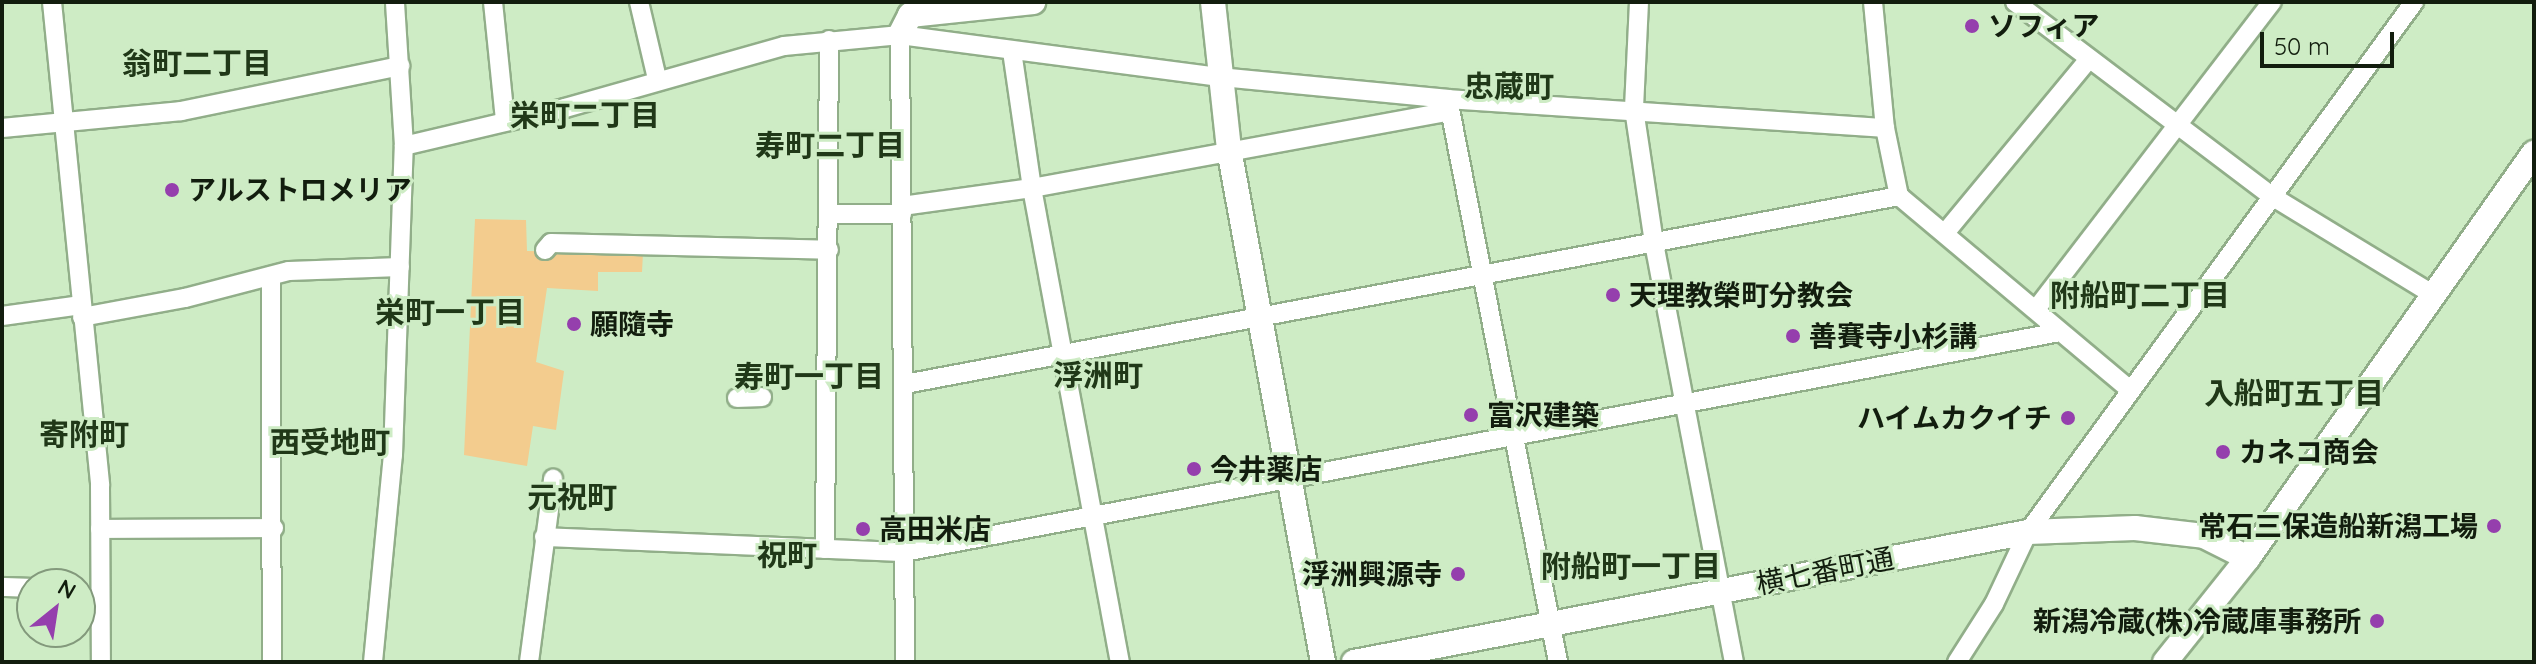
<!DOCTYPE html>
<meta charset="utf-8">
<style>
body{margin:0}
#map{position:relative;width:2536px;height:664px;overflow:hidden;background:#ceecc5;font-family:Quicksand,"Noto Sans JP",sans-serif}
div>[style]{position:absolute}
.green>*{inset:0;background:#f3cc8e}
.roads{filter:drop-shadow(2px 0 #91ae89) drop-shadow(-2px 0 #91ae89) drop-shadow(0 2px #91ae89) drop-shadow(0 -2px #91ae89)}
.street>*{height:18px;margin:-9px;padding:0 9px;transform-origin:9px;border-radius:9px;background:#fff}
.secondary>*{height:24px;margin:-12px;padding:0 12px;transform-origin:12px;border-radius:12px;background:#fff}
.dots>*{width:22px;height:22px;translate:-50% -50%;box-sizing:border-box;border:4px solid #ceecc5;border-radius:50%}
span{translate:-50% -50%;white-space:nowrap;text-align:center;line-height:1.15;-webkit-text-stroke:6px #ceecc5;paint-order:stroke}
.poi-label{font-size:28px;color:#121d0e;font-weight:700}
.left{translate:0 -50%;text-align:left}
.right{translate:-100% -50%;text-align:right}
.street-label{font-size:28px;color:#121d0e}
.neighbourhood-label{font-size:30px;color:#203818;font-weight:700}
.frame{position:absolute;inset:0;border:4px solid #121d0e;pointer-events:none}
.north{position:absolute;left:16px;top:568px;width:80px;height:80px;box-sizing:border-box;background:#ceecc5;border:2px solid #83997c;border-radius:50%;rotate:30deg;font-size:22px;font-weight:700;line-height:32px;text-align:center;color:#121d0e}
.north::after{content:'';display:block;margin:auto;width:28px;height:36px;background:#953fad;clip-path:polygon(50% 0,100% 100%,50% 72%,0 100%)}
.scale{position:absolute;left:2260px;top:32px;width:134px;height:36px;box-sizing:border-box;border:4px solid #121d0e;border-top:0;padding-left:10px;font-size:24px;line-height:28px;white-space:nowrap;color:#121d0e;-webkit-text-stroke:6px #ceecc5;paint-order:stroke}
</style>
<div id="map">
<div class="green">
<div style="clip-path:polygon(475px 219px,526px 220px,527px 251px,643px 253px,642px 272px,598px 272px,598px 291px,547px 288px,536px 362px,564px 371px,556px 430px,533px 426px,527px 466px,464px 455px)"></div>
</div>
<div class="roads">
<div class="street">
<div style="left:52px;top:2px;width:486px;rotate:84.3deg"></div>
<div style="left:100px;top:486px;width:176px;rotate:89.7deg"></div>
<div style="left:493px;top:2px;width:120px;rotate:84.2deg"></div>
<div style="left:639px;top:2px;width:79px;rotate:76.8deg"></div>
<div style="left:1639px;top:2px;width:107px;rotate:92.7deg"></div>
<div style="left:1634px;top:109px;width:135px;rotate:81.5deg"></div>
<div style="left:1654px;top:243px;width:427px;rotate:79.2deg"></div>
<div style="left:1873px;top:2px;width:127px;rotate:84.6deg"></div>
<div style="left:1885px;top:128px;width:69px;rotate:78.4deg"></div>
<div style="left:1899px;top:196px;width:302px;rotate:40deg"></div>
<div style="left:2015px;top:2px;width:320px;rotate:37.1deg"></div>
<div style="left:2270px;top:195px;width:192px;rotate:31.4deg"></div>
<div style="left:900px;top:35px;width:627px;rotate:89.54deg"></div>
<div style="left:1012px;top:51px;width:138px;rotate:81.7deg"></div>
<div style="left:1032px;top:188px;width:482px;rotate:79.5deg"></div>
<div style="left:1448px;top:99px;width:574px;rotate:78.94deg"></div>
<div style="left:2px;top:128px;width:180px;rotate:-5.4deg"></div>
<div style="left:181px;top:111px;width:224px;rotate:-11.6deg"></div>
<div style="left:404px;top:146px;width:165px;rotate:-13.3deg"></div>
<div style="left:565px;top:108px;width:228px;rotate:-15.8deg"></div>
<div style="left:784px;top:46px;width:117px;rotate:-5.4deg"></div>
<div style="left:900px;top:35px;width:323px;rotate:7.5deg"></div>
<div style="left:1220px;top:77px;width:229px;rotate:5.5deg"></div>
<div style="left:1448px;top:99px;width:438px;rotate:3.8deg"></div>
<div style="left:902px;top:206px;width:131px;rotate:-7.9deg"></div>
<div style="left:1032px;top:188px;width:425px;rotate:-10.4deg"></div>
<div style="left:829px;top:214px;width:73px"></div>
<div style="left:1945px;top:233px;width:226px;rotate:-50.4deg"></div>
<div style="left:545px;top:250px;width:9px;rotate:-49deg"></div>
<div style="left:551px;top:243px;width:278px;rotate:1.4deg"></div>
<div style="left:271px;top:276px;width:386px;rotate:89.9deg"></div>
<div style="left:2037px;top:308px;width:386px;rotate:-52.5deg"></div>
<div style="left:2px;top:316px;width:80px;rotate:-7.9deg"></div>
<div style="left:82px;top:317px;width:105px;rotate:-10.5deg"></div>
<div style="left:185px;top:298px;width:107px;rotate:-14.6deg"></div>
<div style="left:289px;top:271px;width:111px;rotate:-2.1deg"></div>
<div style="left:905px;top:384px;width:1012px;rotate:-10.71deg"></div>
<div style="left:737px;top:398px;width:25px;rotate:-2deg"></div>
<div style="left:100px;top:529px;width:174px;rotate:-0.3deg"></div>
<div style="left:544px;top:537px;width:360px;rotate:2.4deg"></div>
<div style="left:904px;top:552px;width:1176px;rotate:-10.78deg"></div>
<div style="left:825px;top:549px;width:509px;rotate:-89.55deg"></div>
<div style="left:2px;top:587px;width:30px;rotate:2deg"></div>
<div style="left:373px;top:662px;width:208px;rotate:-84.5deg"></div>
<div style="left:393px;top:455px;width:309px;rotate:-88deg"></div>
<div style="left:404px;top:146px;width:144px;rotate:-93.6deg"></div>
<div style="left:529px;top:662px;width:185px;rotate:-82.5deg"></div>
<div style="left:1957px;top:662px;width:69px;rotate:-57.5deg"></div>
<div style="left:1994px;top:604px;width:80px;rotate:-64.7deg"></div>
<div style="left:2028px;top:532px;width:656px;rotate:-53.93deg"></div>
</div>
<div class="secondary">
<div style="left:1213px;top:2px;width:148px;rotate:83.8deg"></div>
<div style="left:1229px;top:149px;width:522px;rotate:79.62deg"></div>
<div style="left:900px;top:35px;width:22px;rotate:-63deg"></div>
<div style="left:910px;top:15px;width:124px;rotate:-6deg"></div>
<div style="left:1354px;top:662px;width:686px;rotate:-10.92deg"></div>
<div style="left:2028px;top:532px;width:107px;rotate:-2.1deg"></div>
<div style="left:2135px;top:528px;width:69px;rotate:6.6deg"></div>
<div style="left:2204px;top:536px;width:49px;rotate:26.6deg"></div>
<div style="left:2165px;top:662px;width:133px;rotate:-51.4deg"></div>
<div style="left:2248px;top:558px;width:496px;rotate:-54.8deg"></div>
</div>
</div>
<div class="dots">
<div style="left:1972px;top:26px;background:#953fad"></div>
<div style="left:172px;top:190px;background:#953fad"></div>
<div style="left:1613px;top:295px;background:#953fad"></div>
<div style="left:574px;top:324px;background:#953fad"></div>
<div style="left:1793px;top:336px;background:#953fad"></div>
<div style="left:1471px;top:415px;background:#953fad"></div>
<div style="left:2068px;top:418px;background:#953fad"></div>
<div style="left:2223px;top:452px;background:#953fad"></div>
<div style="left:1194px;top:469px;background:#953fad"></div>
<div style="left:2494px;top:526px;background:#953fad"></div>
<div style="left:863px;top:529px;background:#953fad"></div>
<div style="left:1458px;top:574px;background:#953fad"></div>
<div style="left:2377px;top:621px;background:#953fad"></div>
</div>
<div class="poi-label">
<span class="left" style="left:1988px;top:26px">ソフィア</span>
<span class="left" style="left:188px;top:190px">アルストロメリア</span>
<span class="left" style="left:1629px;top:295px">天理教榮町分教会</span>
<span class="left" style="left:590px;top:324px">願隨寺</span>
<span class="left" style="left:1809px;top:336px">善賽寺小杉講</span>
<span class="left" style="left:1487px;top:415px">富沢建築</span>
<span class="right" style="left:2052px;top:418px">ハイムカクイチ</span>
<span class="left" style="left:2239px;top:452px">カネコ商会</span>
<span class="left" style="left:1210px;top:469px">今井薬店</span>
<span class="right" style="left:2478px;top:526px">常石三保造船新潟工場</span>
<span class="left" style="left:879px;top:529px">高田米店</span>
<span class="right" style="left:1442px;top:574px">浮洲興源寺</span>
<span class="right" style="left:2361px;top:621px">新潟冷蔵(株)冷蔵庫事務所</span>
</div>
<div class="street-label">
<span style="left:1825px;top:571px;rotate:-11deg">横七番町通</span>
</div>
<div class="neighbourhood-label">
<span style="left:197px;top:63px">翁町二丁目</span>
<span style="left:1509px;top:86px">忠蔵町</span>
<span style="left:585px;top:115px">栄町二丁目</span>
<span style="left:830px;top:145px">寿町二丁目</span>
<span style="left:2140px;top:295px">附船町二丁目</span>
<span style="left:450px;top:312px">栄町一丁目</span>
<span style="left:1098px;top:375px">浮洲町</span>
<span style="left:809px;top:376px">寿町一丁目</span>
<span style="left:2294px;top:393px">入船町五丁目</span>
<span style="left:84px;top:434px">寄附町</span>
<span style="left:330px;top:442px">西受地町</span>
<span style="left:572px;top:497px">元祝町</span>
<span style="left:787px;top:555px">祝町</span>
<span style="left:1631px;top:566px">附船町一丁目</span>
</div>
<div class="frame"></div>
<div class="north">N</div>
<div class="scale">50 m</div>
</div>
